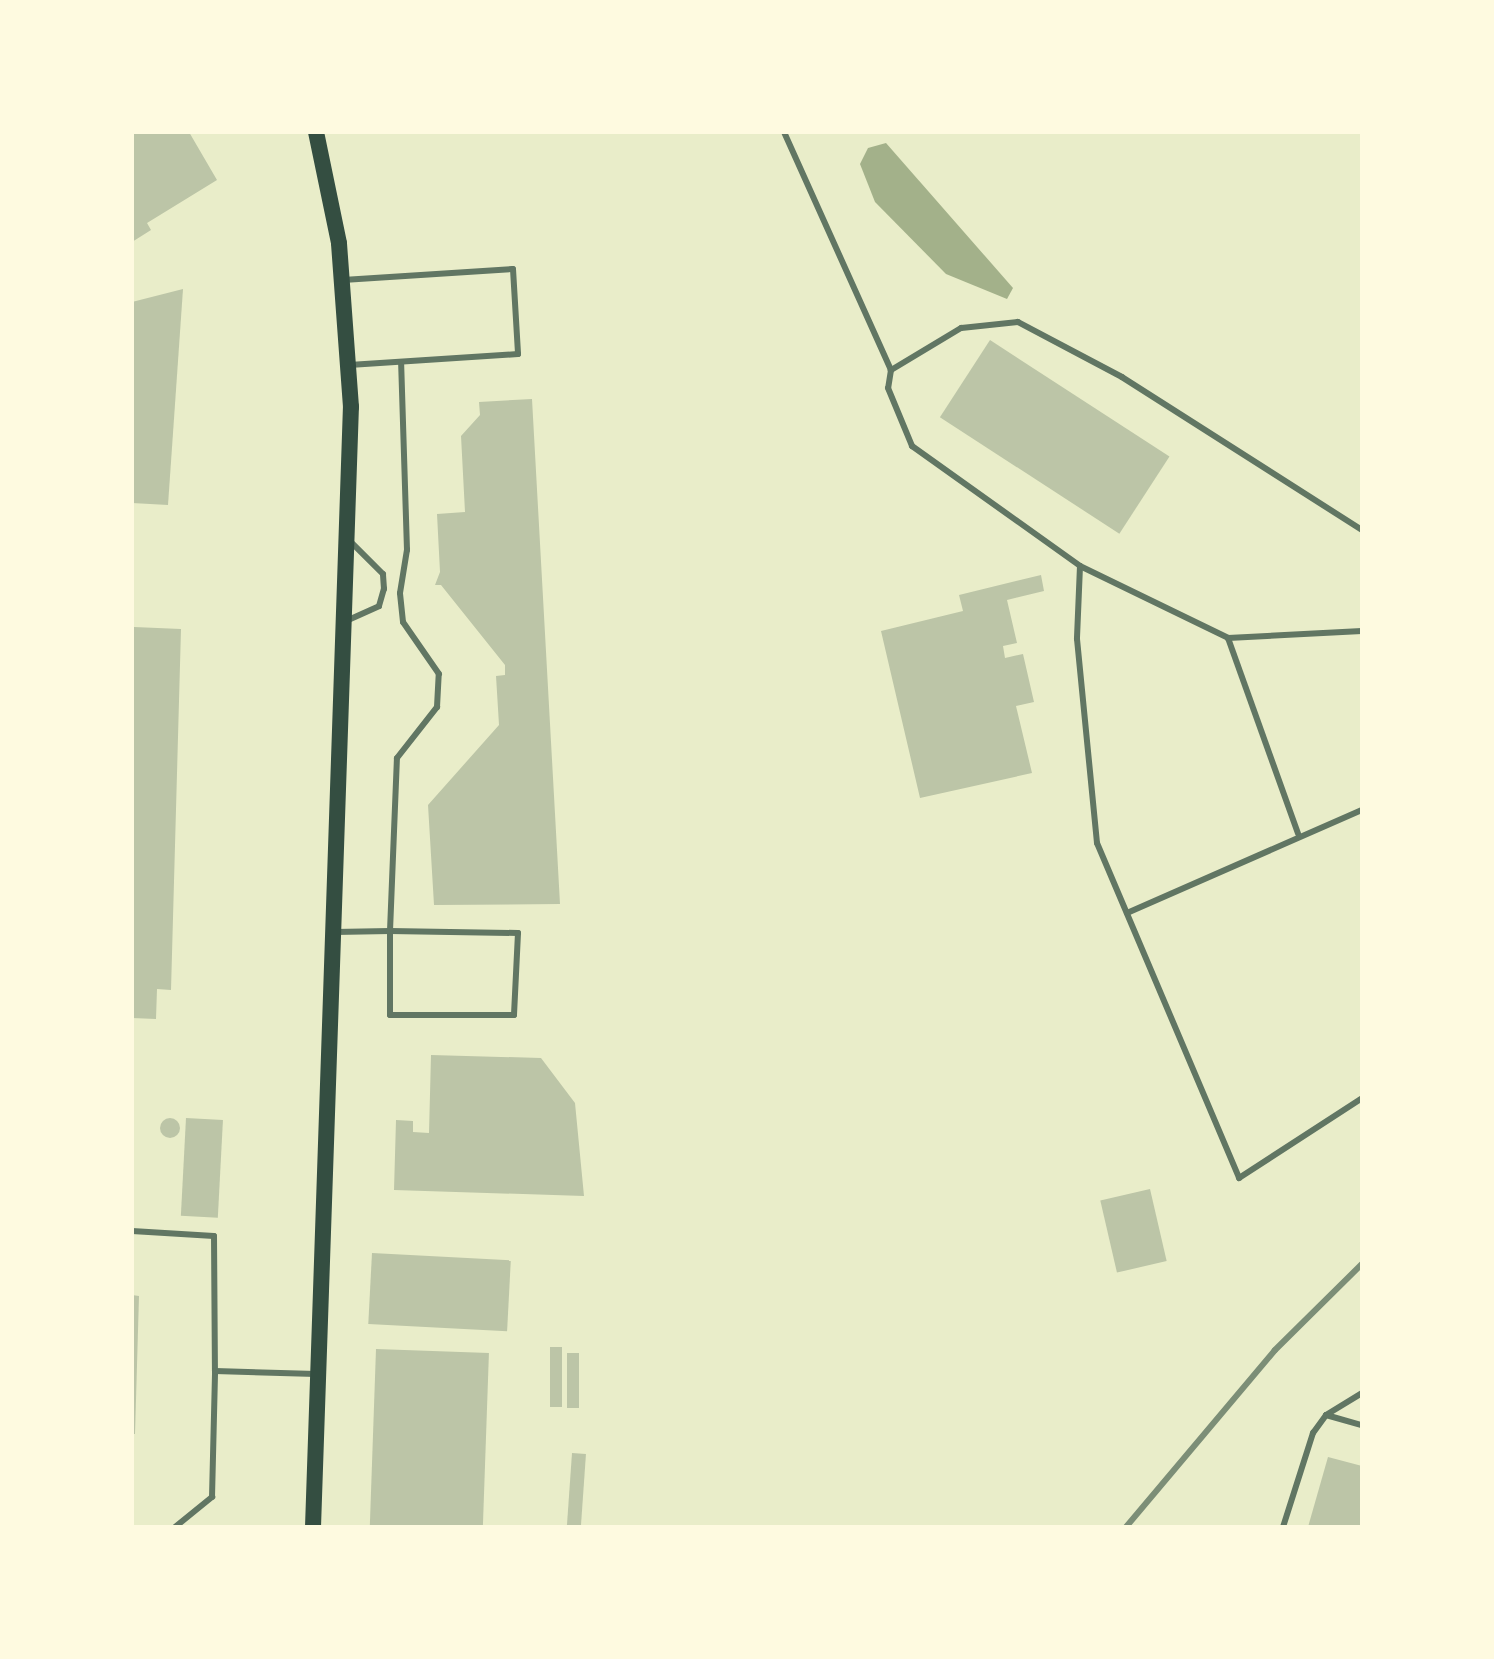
<!DOCTYPE html>
<style>
body{margin:0}
#map{position:relative;width:1494px;height:1659px;overflow:hidden;background:#e9edc9;font-family:Commissioner,sans-serif}
div>[style]{position:absolute}
.water>*{inset:0;background:#a3b18a}
.building>*{inset:0;background:#bcc5a7;transform-origin:0 0}
.round{border-radius:50%}
.service>*{height:6px;margin:-3px;padding:0 3px;transform-origin:3px;border-radius:3px;background:#617663}
.secondary>*{height:16px;margin:-8px;padding:0 8px;transform-origin:8px;border-radius:8px;background:#344e41}
.rail>*{height:6px;margin:-3px;padding:0 3px;transform-origin:3px;border-radius:3px;background:#7c8e77}
span{translate:-50% -50%;white-space:nowrap;text-align:center;line-height:1.15;-webkit-text-stroke:7px #fefae0;paint-order:stroke}
.frame{position:absolute;inset:0;border:134px solid #fefae0;pointer-events:none}
</style>
<div id="map">
<div class="water">
<div style="clip-path:polygon(886px 143px,1013px 288px,1007px 299px,946px 274px,875px 202px,860px 164px,868px 148px)"></div>
</div>
<div class="building">
<div style="clip-path:polygon(132px 132px,189px 132px,217px 180px,147px 223px,151px 230px,132px 242px)"></div>
<div style="clip-path:polygon(183px 289px,168px 505px,132px 503px,132px 302px)"></div>
<div style="left:990px;top:340px;width:214px;height:92px;rotate:33deg"></div>
<div style="clip-path:polygon(532px 399px,560px 904px,434px 905px,428px 805px,499px 725px,496px 676px,505px 675px,505px 665px,441px 585px,435px 585px,440px 572px,437px 514px,465px 512px,461px 436px,480px 415px,479px 402px)"></div>
<div style="clip-path:polygon(1041px 575px,1044px 591px,1007px 600px,1017px 643px,1003px 646px,1005px 658px,1023px 654px,1034px 702px,1016px 706px,1032px 773px,920px 798px,881px 631px,963px 611px,959px 595px)"></div>
<div style="clip-path:polygon(134px 627px,181px 629px,171px 990px,157px 989px,156px 1019px,132px 1018px)"></div>
<div style="clip-path:polygon(431px 1055px,541px 1058px,575px 1103px,584px 1196px,394px 1190px,396px 1120px,413px 1121px,413px 1132px,429px 1133px)"></div>
<div style="left:186px;top:1118px;width:37px;height:98px;rotate:3deg"></div>
<div class="round" style="left:160px;top:1118px;width:20px;height:20px"></div>
<div style="left:1150px;top:1189px;width:74px;height:51px;rotate:77deg"></div>
<div style="left:372px;top:1253px;width:139px;height:71px;rotate:3deg"></div>
<div style="clip-path:polygon(132px 1295px,139px 1296px,135px 1434px,132px 1434px)"></div>
<div style="left:550px;top:1347px;width:12px;height:60px"></div>
<div style="left:376px;top:1349px;width:113px;height:178px;rotate:2deg"></div>
<div style="left:567px;top:1353px;width:12px;height:55px"></div>
<div style="left:572px;top:1453px;width:14px;height:74px;rotate:4deg"></div>
<div style="clip-path:polygon(1328px 1457px,1362px 1466px,1362px 1527px,1308px 1527px)"></div>
</div>
<div class="service">
<div style="left:784px;top:132px;width:261px;rotate:65.8deg"></div>
<div style="left:343px;top:280px;width:170px;rotate:-3.7deg"></div>
<div style="left:513px;top:269px;width:85px;rotate:86.6deg"></div>
<div style="left:518px;top:354px;width:169px;rotate:176.3deg"></div>
<div style="left:1362px;top:530px;width:285px;rotate:-147.5deg"></div>
<div style="left:1122px;top:377px;width:118px;rotate:-152.1deg"></div>
<div style="left:1018px;top:322px;width:57px;rotate:174deg"></div>
<div style="left:961px;top:328px;width:82px;rotate:149deg"></div>
<div style="left:891px;top:370px;width:18px;rotate:99deg"></div>
<div style="left:888px;top:388px;width:63px;rotate:67.5deg"></div>
<div style="left:912px;top:446px;width:206px;rotate:35.5deg"></div>
<div style="left:1080px;top:566px;width:73px;rotate:92.4deg"></div>
<div style="left:1077px;top:639px;width:205px;rotate:84.4deg"></div>
<div style="left:1097px;top:843px;width:364px;rotate:67deg"></div>
<div style="left:1239px;top:1178px;width:147px;rotate:-33deg"></div>
<div style="left:1080px;top:566px;width:165px;rotate:25.9deg"></div>
<div style="left:1228px;top:638px;width:208px;rotate:70.3deg"></div>
<div style="left:346px;top:621px;width:36px;rotate:-24deg"></div>
<div style="left:379px;top:606px;width:18px;rotate:-74deg"></div>
<div style="left:384px;top:589px;width:15px;rotate:-94deg"></div>
<div style="left:383px;top:574px;width:47px;rotate:-135deg"></div>
<div style="left:1228px;top:638px;width:134px;rotate:-3deg"></div>
<div style="left:1127px;top:913px;width:257px;rotate:-23.7deg"></div>
<div style="left:335px;top:932px;width:55px;rotate:-1deg"></div>
<div style="left:390px;top:931px;width:128px;rotate:0.9deg"></div>
<div style="left:518px;top:933px;width:82px;rotate:92.8deg"></div>
<div style="left:514px;top:1015px;width:124px;rotate:180deg"></div>
<div style="left:390px;top:1015px;width:84px;rotate:-90deg"></div>
<div style="left:390px;top:931px;width:173px;rotate:-87.7deg"></div>
<div style="left:397px;top:758px;width:65px;rotate:-51.9deg"></div>
<div style="left:437px;top:707px;width:33px;rotate:-87deg"></div>
<div style="left:439px;top:674px;width:63px;rotate:-124.7deg"></div>
<div style="left:403px;top:622px;width:29px;rotate:-96deg"></div>
<div style="left:400px;top:593px;width:44px;rotate:-80.8deg"></div>
<div style="left:407px;top:550px;width:188px;rotate:-91.8deg"></div>
<div style="left:132px;top:1231px;width:82px;rotate:3.5deg"></div>
<div style="left:214px;top:1236px;width:135px;rotate:89.6deg"></div>
<div style="left:1326px;top:1415px;width:37px;rotate:16deg"></div>
<div style="left:175px;top:1527px;width:48px;rotate:-39deg"></div>
<div style="left:212px;top:1497px;width:126px;rotate:-88.6deg"></div>
<div style="left:215px;top:1371px;width:101px;rotate:1.7deg"></div>
<div style="left:1283px;top:1527px;width:99px;rotate:-72.3deg"></div>
<div style="left:1313px;top:1433px;width:22px;rotate:-54deg"></div>
<div style="left:1326px;top:1415px;width:42px;rotate:-31.4deg"></div>
</div>
<div class="secondary">
<div style="left:313px;top:1527px;width:1121px;rotate:-88.06deg"></div>
<div style="left:351px;top:407px;width:164px;rotate:-94.2deg"></div>
<div style="left:339px;top:243px;width:113px;rotate:-101.7deg"></div>
</div>
<div class="rail">
<div style="left:1126px;top:1527px;width:231px;rotate:-49.9deg"></div>
<div style="left:1275px;top:1350px;width:122px;rotate:-44.7deg"></div>
</div>
<div class="frame"></div>
</div>
